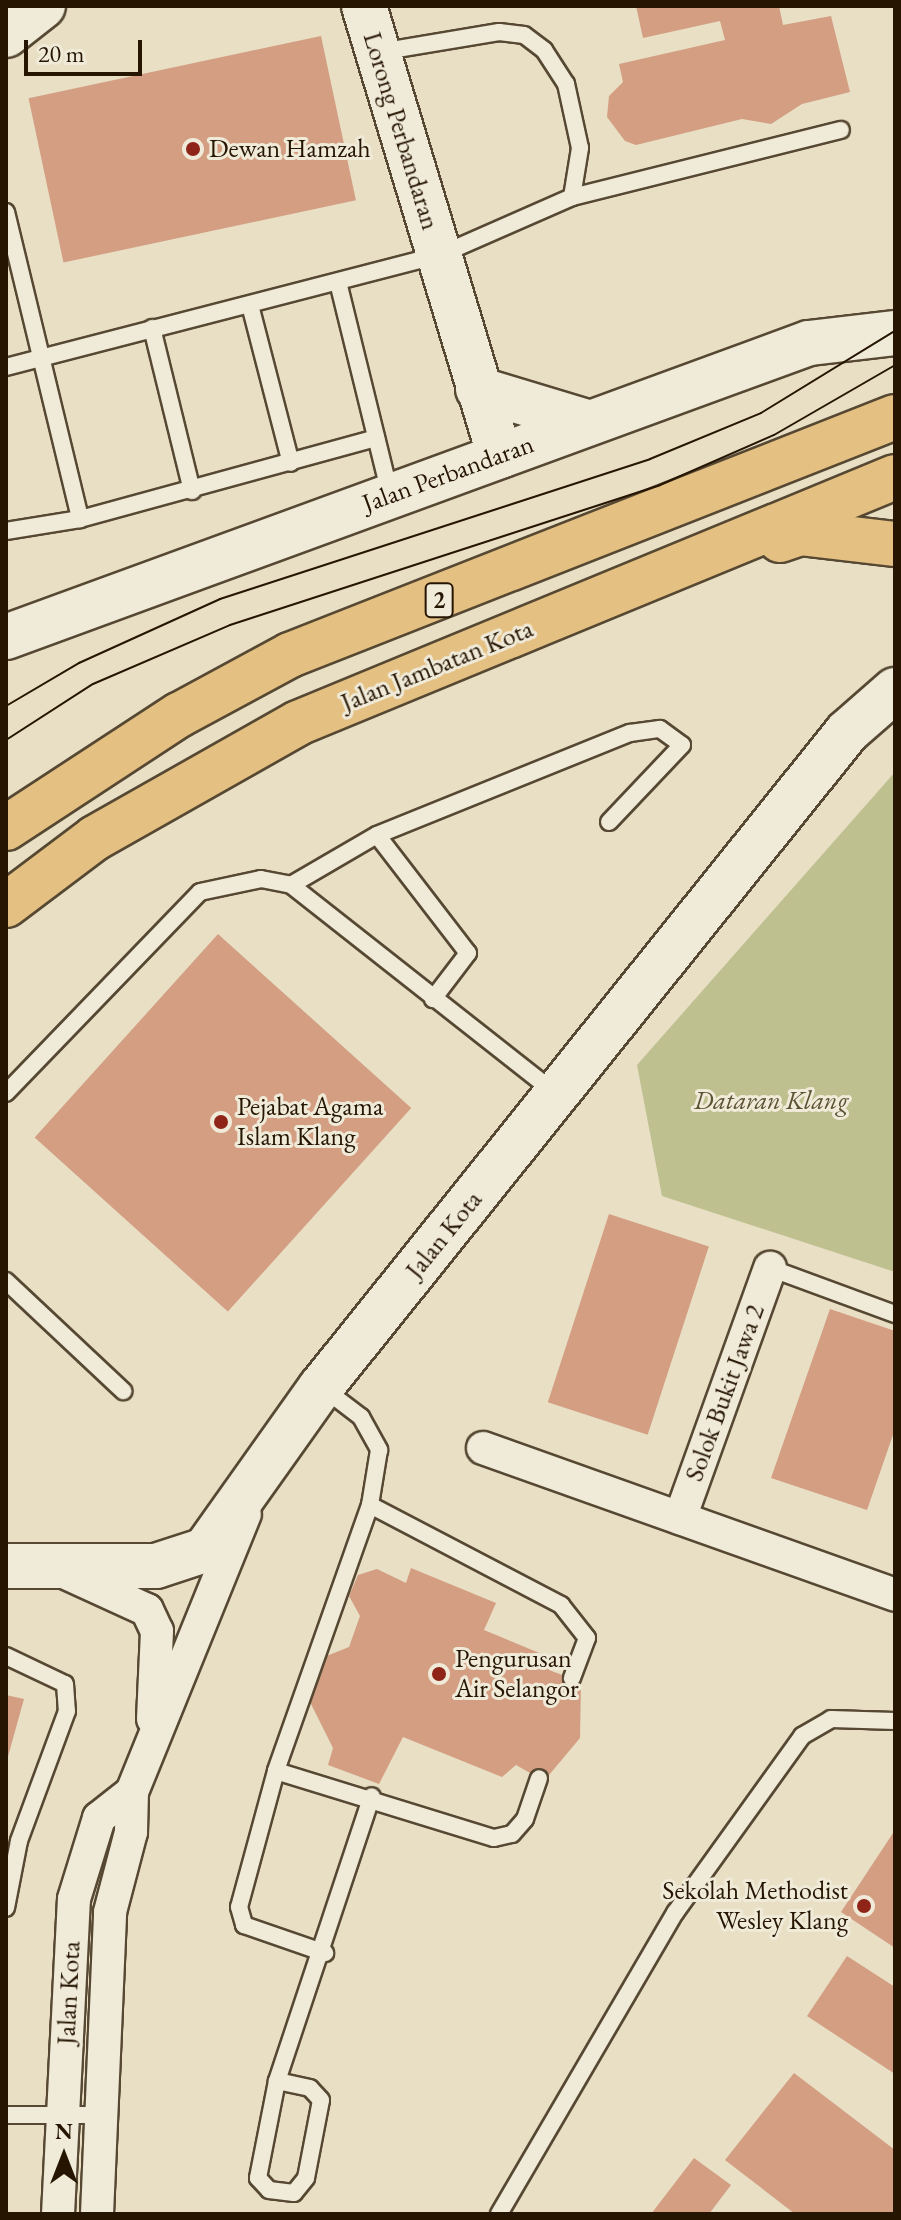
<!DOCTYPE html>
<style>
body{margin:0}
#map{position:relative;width:901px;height:2220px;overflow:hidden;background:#e8dfc5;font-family:"EB Garamond",serif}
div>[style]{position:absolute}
.green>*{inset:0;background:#bec090}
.building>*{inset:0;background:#d39e82;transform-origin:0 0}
.roads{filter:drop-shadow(2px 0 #564832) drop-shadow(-2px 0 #564832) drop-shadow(0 2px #564832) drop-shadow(0 -2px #564832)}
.lane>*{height:16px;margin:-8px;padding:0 8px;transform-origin:8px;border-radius:8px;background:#f0ead9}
.street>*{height:32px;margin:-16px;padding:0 16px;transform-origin:16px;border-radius:16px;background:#f0ead9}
.secondary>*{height:44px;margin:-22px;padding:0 22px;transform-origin:22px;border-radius:22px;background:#f0ead9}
.highway>*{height:44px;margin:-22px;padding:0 22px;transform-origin:22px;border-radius:22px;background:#e4c082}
.tram>*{height:2px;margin:-1px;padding:0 1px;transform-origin:1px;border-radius:1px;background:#251501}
.dots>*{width:22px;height:22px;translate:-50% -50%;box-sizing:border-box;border:4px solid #f0ead9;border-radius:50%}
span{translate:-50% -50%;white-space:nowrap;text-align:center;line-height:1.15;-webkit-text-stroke:6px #f0ead9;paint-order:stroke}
.shield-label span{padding:2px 6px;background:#f0ead9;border:2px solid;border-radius:6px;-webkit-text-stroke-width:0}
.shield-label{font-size:24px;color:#251501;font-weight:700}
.street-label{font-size:26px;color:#251501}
.poi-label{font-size:26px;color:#251501}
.left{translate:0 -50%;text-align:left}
.right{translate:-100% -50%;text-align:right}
.park-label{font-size:26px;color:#5b5133;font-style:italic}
.frame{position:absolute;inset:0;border:8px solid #251501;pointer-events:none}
.north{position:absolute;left:24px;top:2116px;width:80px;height:80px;-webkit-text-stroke:6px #f0ead9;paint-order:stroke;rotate:0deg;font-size:22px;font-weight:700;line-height:32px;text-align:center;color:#251501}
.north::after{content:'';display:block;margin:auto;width:28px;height:36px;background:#251501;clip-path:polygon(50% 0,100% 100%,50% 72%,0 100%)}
.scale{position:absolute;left:24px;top:40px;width:118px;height:36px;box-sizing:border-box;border:4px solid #251501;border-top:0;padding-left:10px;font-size:24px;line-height:28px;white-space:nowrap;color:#251501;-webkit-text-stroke:6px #f0ead9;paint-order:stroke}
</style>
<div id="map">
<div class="green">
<div style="clip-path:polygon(895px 772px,895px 1272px,662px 1196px,637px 1065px)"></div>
</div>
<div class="building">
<div style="clip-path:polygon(636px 6px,779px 6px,783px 25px,831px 16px,850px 92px,802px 104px,771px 124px,742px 119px,636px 145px,625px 141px,607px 117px,609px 96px,623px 82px,619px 64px,725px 40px,720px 21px,643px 38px)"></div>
<div style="left:321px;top:36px;width:168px;height:299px;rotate:78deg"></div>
<div style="left:218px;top:934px;width:260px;height:274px;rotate:42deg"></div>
<div style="left:609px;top:1214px;width:105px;height:198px;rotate:18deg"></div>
<div style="clip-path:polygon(830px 1309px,895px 1331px,895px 1429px,867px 1510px,771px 1478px)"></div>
<div style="clip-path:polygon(411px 1568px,496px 1603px,484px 1630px,549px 1657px,549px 1670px,581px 1682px,580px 1738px,544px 1781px,516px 1765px,502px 1777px,403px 1737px,379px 1784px,328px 1765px,333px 1748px,308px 1698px,324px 1657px,349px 1647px,360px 1616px,349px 1596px,358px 1575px,377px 1569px,406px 1583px)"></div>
<div style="clip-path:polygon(6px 1695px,24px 1699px,7px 1760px,6px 1760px)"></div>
<div style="clip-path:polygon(895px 1830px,895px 1948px,841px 1912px)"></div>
<div style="clip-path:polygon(847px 1956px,895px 1987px,895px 2074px,807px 2016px)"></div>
<div style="clip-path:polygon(794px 2073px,895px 2150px,895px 2214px,795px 2214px,725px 2160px)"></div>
<div style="clip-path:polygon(694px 2158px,731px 2185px,709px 2214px,651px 2214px)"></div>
</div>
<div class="roads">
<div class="lane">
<div style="left:572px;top:197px;width:277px;rotate:-14deg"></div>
<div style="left:6px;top:212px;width:316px;rotate:76.4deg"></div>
<div style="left:338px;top:282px;width:218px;rotate:76.2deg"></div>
<div style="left:250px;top:305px;width:163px;rotate:75.5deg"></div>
<div style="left:152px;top:328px;width:168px;rotate:76.2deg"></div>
<div style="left:6px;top:367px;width:448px;rotate:-14.5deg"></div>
<div style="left:440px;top:255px;width:144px;rotate:-23.7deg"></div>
<div style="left:572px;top:197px;width:50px;rotate:-80.7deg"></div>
<div style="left:580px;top:148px;width:66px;rotate:-102.3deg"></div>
<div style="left:566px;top:84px;width:40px;rotate:-122.9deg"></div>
<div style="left:544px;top:50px;width:25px;rotate:-143deg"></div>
<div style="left:524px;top:35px;width:25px;rotate:-173deg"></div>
<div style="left:499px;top:32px;width:122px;rotate:170.5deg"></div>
<div style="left:6px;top:531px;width:75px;rotate:-9.2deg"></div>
<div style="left:80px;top:519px;width:307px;rotate:-15.3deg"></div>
<div style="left:377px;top:835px;width:149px;rotate:52.4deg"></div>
<div style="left:468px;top:953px;width:58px;rotate:127.3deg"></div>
<div style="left:291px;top:885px;width:99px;rotate:-30.2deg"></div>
<div style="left:377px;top:835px;width:273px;rotate:-22deg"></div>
<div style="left:630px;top:733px;width:30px;rotate:-8deg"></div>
<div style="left:660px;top:729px;width:27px;rotate:36deg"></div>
<div style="left:682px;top:745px;width:106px;rotate:133.5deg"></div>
<div style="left:6px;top:1093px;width:279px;rotate:-46deg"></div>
<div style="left:200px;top:892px;width:62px;rotate:-12deg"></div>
<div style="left:261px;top:879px;width:31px;rotate:11deg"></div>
<div style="left:291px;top:885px;width:336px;rotate:38.2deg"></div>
<div style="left:770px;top:1268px;width:133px;rotate:20.2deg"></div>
<div style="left:6px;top:1281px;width:161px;rotate:43.2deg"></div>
<div style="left:323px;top:1388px;width:48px;rotate:37.3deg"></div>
<div style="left:361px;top:1417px;width:38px;rotate:61deg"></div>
<div style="left:379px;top:1450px;width:56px;rotate:99.3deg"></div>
<div style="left:370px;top:1505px;width:282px;rotate:109.5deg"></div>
<div style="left:276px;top:1771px;width:228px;rotate:17.1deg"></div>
<div style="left:494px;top:1838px;width:18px;rotate:-13deg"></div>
<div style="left:512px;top:1834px;width:20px;rotate:-49deg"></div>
<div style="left:525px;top:1819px;width:43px;rotate:-71.1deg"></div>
<div style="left:370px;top:1505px;width:216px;rotate:27.6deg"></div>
<div style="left:561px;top:1605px;width:42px;rotate:51.8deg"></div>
<div style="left:587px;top:1638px;width:43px;rotate:110.6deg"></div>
<div style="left:6px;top:1656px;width:65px;rotate:25.4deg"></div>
<div style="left:65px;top:1684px;width:27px;rotate:86deg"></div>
<div style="left:67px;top:1711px;width:139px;rotate:110.3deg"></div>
<div style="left:19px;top:1841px;width:68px;rotate:101deg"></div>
<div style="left:276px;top:1771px;width:141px;rotate:105.2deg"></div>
<div style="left:239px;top:1907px;width:19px;rotate:74deg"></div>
<div style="left:244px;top:1925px;width:86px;rotate:19.1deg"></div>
<div style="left:277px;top:2081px;width:99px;rotate:101.1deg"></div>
<div style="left:258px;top:2178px;width:16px;rotate:47deg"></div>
<div style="left:269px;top:2190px;width:25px;rotate:7deg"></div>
<div style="left:294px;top:2193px;width:19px;rotate:-51deg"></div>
<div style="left:306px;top:2178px;width:79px;rotate:-79.1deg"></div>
<div style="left:321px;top:2100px;width:16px;rotate:-133deg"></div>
<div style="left:310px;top:2088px;width:34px;rotate:-168deg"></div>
<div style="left:277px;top:2081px;width:300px;rotate:-71.6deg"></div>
<div style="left:6px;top:2115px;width:94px"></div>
<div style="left:499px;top:2214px;width:349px;rotate:-59.7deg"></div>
<div style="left:675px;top:1913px;width:218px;rotate:-54.3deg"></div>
<div style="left:802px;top:1736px;width:34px;rotate:-30deg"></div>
<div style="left:831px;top:1719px;width:64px;rotate:1.8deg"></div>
</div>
<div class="street">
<div style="left:483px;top:1448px;width:437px;rotate:19.6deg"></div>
<div style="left:680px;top:1518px;width:266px;rotate:-70.2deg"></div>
<div style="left:66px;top:1573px;width:89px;rotate:24.6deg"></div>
<div style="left:147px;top:1610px;width:23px;rotate:65deg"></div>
<div style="left:157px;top:1631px;width:88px;rotate:92.6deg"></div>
<div style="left:58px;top:2214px;width:315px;rotate:-87.1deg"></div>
<div style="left:74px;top:1899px;width:85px;rotate:-72.8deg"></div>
<div style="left:99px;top:1818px;width:42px;rotate:-38.2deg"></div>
<div style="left:97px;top:2214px;width:302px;rotate:-87.5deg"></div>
<div style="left:110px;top:1912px;width:83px;rotate:-75.3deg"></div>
<div style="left:131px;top:1832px;width:40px;rotate:-88.6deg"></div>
<div style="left:132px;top:1792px;width:300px;rotate:-67.9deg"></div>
</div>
<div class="secondary">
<div style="left:364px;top:6px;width:470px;rotate:73.2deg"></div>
<div style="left:6px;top:35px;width:47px;rotate:-38.1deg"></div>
<div style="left:478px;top:389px;width:114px;rotate:16.8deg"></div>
<div style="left:6px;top:637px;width:855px;rotate:-20.11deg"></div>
<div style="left:809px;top:343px;width:87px;rotate:-6.6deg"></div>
<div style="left:6px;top:1566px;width:150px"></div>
<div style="left:156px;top:1566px;width:52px;rotate:-18.1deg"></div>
<div style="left:205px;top:1550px;width:200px;rotate:-54.6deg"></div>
<div style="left:321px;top:1387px;width:840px;rotate:-51.23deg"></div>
<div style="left:847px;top:732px;width:64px;rotate:-41.2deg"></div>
</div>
<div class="highway">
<div style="left:780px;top:540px;width:21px;rotate:-19deg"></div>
<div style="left:800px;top:533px;width:96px;rotate:6.6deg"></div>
<div style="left:6px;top:828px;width:207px;rotate:-33.2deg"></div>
<div style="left:179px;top:715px;width:126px;rotate:-28.4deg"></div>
<div style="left:290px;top:655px;width:650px;rotate:-21.47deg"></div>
<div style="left:6px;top:905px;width:111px;rotate:-37deg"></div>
<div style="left:95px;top:838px;width:233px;rotate:-29.5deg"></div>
<div style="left:298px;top:723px;width:646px;rotate:-22.39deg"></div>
</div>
</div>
<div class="tram">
<div style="left:6px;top:706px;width:85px;rotate:-30.5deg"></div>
<div style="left:79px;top:663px;width:155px;rotate:-24.4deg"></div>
<div style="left:220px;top:599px;width:452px;rotate:-18deg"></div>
<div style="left:650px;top:459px;width:120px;rotate:-22.5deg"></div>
<div style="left:761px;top:413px;width:157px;rotate:-31.5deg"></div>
<div style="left:6px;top:740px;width:103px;rotate:-32.8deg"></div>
<div style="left:93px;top:684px;width:149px;rotate:-23.3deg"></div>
<div style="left:230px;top:625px;width:452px;rotate:-18deg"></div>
<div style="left:660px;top:485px;width:124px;rotate:-23.7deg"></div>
<div style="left:774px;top:435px;width:140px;rotate:-30deg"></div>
</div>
<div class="dots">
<div style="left:193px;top:149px;background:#8f2418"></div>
<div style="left:221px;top:1122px;background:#8f2418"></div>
<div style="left:439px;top:1674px;background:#8f2418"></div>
<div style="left:864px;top:1906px;background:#8f2418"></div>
</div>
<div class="shield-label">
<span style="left:439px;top:600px">2</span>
</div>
<div class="street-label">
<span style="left:401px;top:131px;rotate:73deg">Lorong Perbandaran</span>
<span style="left:448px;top:474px;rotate:-20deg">Jalan Perbandaran</span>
<span style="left:437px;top:666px;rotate:-22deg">Jalan Jambatan Kota</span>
<span style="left:444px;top:1235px;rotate:-51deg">Jalan Kota</span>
<span style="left:725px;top:1393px;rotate:-70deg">Solok Bukit Jawa 2</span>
<span style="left:69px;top:1993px;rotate:-87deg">Jalan Kota</span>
</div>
<div class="poi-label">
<span class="left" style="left:209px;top:149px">Dewan Hamzah</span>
<span class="left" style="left:237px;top:1122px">Pejabat Agama<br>Islam Klang</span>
<span class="left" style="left:455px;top:1674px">Pengurusan<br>Air Selangor</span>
<span class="right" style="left:848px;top:1906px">Sekolah Methodist<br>Wesley Klang</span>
</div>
<div class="park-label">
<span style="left:771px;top:1101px">Dataran Klang</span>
</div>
<div class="frame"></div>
<div class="north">N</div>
<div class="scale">20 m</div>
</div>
